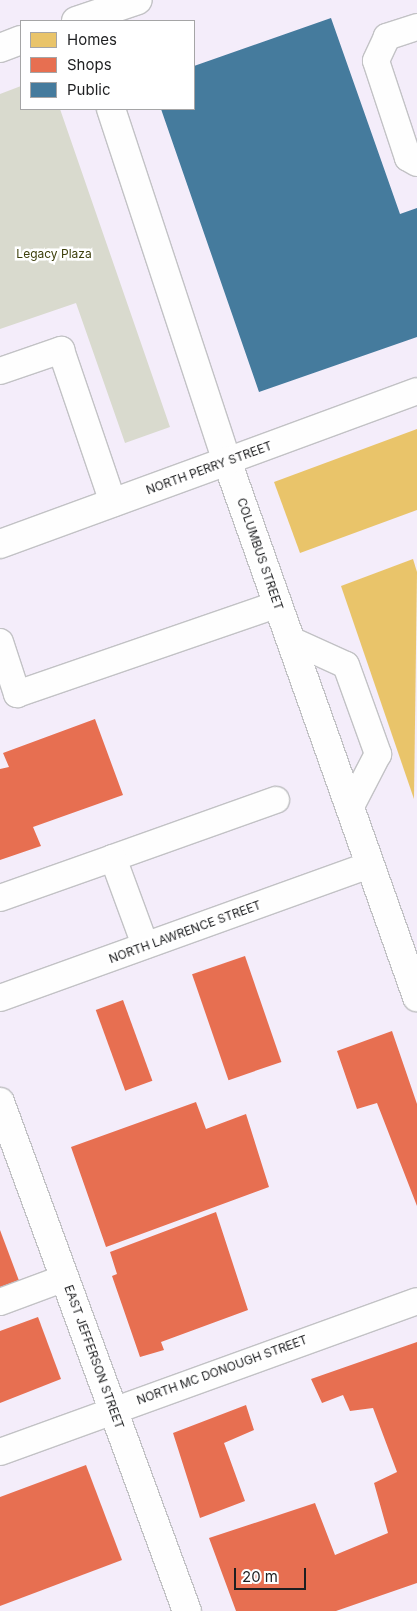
<!DOCTYPE html>
<style>
body{margin:0}
#map{position:relative;width:417px;height:1611px;overflow:hidden;background:#f6f6fb;font-family:Inter,sans-serif}
div>[style]{position:absolute}
.commercial>*{inset:0;background:#f4edfa}
.green>*{inset:0;background:#d9dace}
.homes>*{inset:0;background:#e9c46a}
.shops>*{inset:0;background:#e76f51;transform-origin:0 0}
.public>*{inset:0;background:#457b9d}
.roads{filter:drop-shadow(1px 0 #c2c2c5) drop-shadow(-1px 0 #c2c2c5) drop-shadow(0 1px #c2c2c5) drop-shadow(0 -1px #c2c2c5)}
.minor>*{height:26px;margin:-13px;padding:0 13px;transform-origin:13px;border-radius:13px;background:#fefefe}
.major>*{height:28px;margin:-14px;padding:0 14px;transform-origin:14px;border-radius:14px;background:#fefefe}
span{translate:-50% -50%;white-space:nowrap;text-align:center;line-height:1.15;-webkit-text-stroke:5px #fff;paint-order:stroke}
.park-label{font-size:12px;color:#3e400c}
.street-label{font-size:12px;color:#1e1f21}
.legend{position:absolute;left:20px;top:20px;width:175px;height:90px;box-sizing:border-box;background:#fff;border:1px solid #a5a5a6;margin:0;padding:6px 9px;list-style:none;font-size:15px;color:#1e1f21}
.legend li{display:flex;align-items:center;gap:10px;height:25px}
.legend b{width:25px;border:1px solid #a5a5a6}
.scale{position:absolute;left:234px;top:1568px;width:72px;height:22px;box-sizing:border-box;border:2px solid #1e1f21;border-top:0;padding-left:6px;font-size:15px;line-height:18px;white-space:nowrap;color:#1e1f21;-webkit-text-stroke:4px #fff;paint-order:stroke}
</style>
<div id="map">
<div class="commercial">
<div style="clip-path:polygon(evenodd,0 0,417px 0,417px 1611px,0 1611px,0 0,21px 21px,194px 21px,194px 109px,21px 109px,21px 21px)"></div>
</div>
<div class="green">
<div style="clip-path:polygon(21px 86px,21px 109px,60px 109px,170px 427px,125px 443px,76px 303px,0 329px,0 94px)"></div>
</div>
<div class="homes">
<div style="clip-path:polygon(417px 429px,417px 510px,300px 553px,274px 482px)"></div>
<div style="clip-path:polygon(413px 559px,417px 572px,414px 799px,341px 586px)"></div>
</div>
<div class="shops">
<div style="clip-path:polygon(95px 719px,123px 795px,33px 827px,41px 846px,0 860px,0 769px,9px 767px,3px 753px)"></div>
<div style="left:245px;top:956px;width:112px;height:56px;rotate:71deg"></div>
<div style="left:123px;top:1000px;width:86px;height:29px;rotate:70deg"></div>
<div style="clip-path:polygon(392px 1031px,417px 1104px,417px 1206px,377px 1103px,357px 1109px,337px 1051px)"></div>
<div style="clip-path:polygon(196px 1102px,206px 1129px,246px 1114px,269px 1187px,106px 1247px,71px 1147px)"></div>
<div style="clip-path:polygon(216px 1212px,248px 1310px,161px 1342px,164px 1350px,140px 1357px,112px 1276px,117px 1274px,110px 1252px)"></div>
<div style="clip-path:polygon(0 1230px,21px 1286px,0 1293px)"></div>
<div style="clip-path:polygon(38px 1317px,61px 1379px,0 1403px,0 1331px)"></div>
<div style="clip-path:polygon(417px 1342px,417px 1583px,336px 1611px,236px 1611px,209px 1538px,315px 1503px,335px 1555px,388px 1533px,374px 1483px,397px 1472px,373px 1408px,350px 1411px,343px 1395px,322px 1403px,311px 1379px)"></div>
<div style="clip-path:polygon(246px 1405px,254px 1430px,224px 1443px,245px 1501px,200px 1518px,173px 1433px)"></div>
<div style="clip-path:polygon(86px 1465px,122px 1560px,0 1606px,0 1497px)"></div>
</div>
<div class="public">
<div style="clip-path:polygon(331px 18px,400px 214px,417px 208px,417px 337px,259px 392px,161px 109px,194px 109px,194px 66px)"></div>
</div>
<div class="roads">
<div class="minor">
<div style="left:417px;top:27px;width:32px;rotate:162deg"></div>
<div style="left:387px;top:37px;width:26px;rotate:115deg"></div>
<div style="left:376px;top:61px;width:102px;rotate:71.7deg"></div>
<div style="left:408px;top:158px;width:10px;rotate:29deg"></div>
<div style="left:0;top:371px;width:65px;rotate:-19deg"></div>
<div style="left:61px;top:350px;width:162px;rotate:71.2deg"></div>
<div style="left:227px;top:461px;width:202px;rotate:-20.2deg"></div>
<div style="left:291px;top:640px;width:60px;rotate:24.4deg"></div>
<div style="left:346px;top:665px;width:95px;rotate:70.2deg"></div>
<div style="left:378px;top:754px;width:61px;rotate:117.4deg"></div>
<div style="left:0;top:642px;width:55px;rotate:71.9deg"></div>
<div style="left:17px;top:694px;width:276px;rotate:-19deg"></div>
<div style="left:113px;top:858px;width:173px;rotate:-19.6deg"></div>
<div style="left:0;top:898px;width:120px;rotate:-19.5deg"></div>
<div style="left:113px;top:858px;width:93px;rotate:69.8deg"></div>
<div style="left:0;top:998px;width:393px;rotate:-19.8deg"></div>
<div style="left:0;top:1302px;width:69px;rotate:-20.3deg"></div>
<div style="left:0;top:1452px;width:443px;rotate:-19.9deg"></div>
</div>
<div class="major">
<div style="left:76px;top:21px;width:65px;rotate:-18.7deg"></div>
<div style="left:0;top:48px;width:22px;rotate:-21deg"></div>
<div style="left:111px;top:109px;width:371px;rotate:71.8deg"></div>
<div style="left:227px;top:461px;width:569px;rotate:70.48deg"></div>
<div style="left:0;top:544px;width:242px;rotate:-20.1deg"></div>
<div style="left:0;top:1102px;width:542px;rotate:69.83deg"></div>
</div>
</div>
<div class="park-label">
<span style="left:54px;top:254px">Legacy Plaza</span>
</div>
<div class="street-label">
<span style="left:209px;top:468px;rotate:-20deg">NORTH PERRY STREET</span>
<span style="left:260px;top:554px;rotate:71deg">COLUMBUS STREET</span>
<span style="left:185px;top:932px;rotate:-20deg">NORTH LAWRENCE STREET</span>
<span style="left:94px;top:1357px;rotate:70deg">EAST JEFFERSON STREET</span>
<span style="left:222px;top:1370px;rotate:-20deg">NORTH MC DONOUGH STREET</span>
</div>
<ul class="legend">
<li><b style="height:14px;background:#e9c46a"></b>Homes</li>
<li><b style="height:14px;background:#e76f51"></b>Shops</li>
<li><b style="height:14px;background:#457b9d"></b>Public</li>
</ul>
<div class="scale">20 m</div>
</div>
